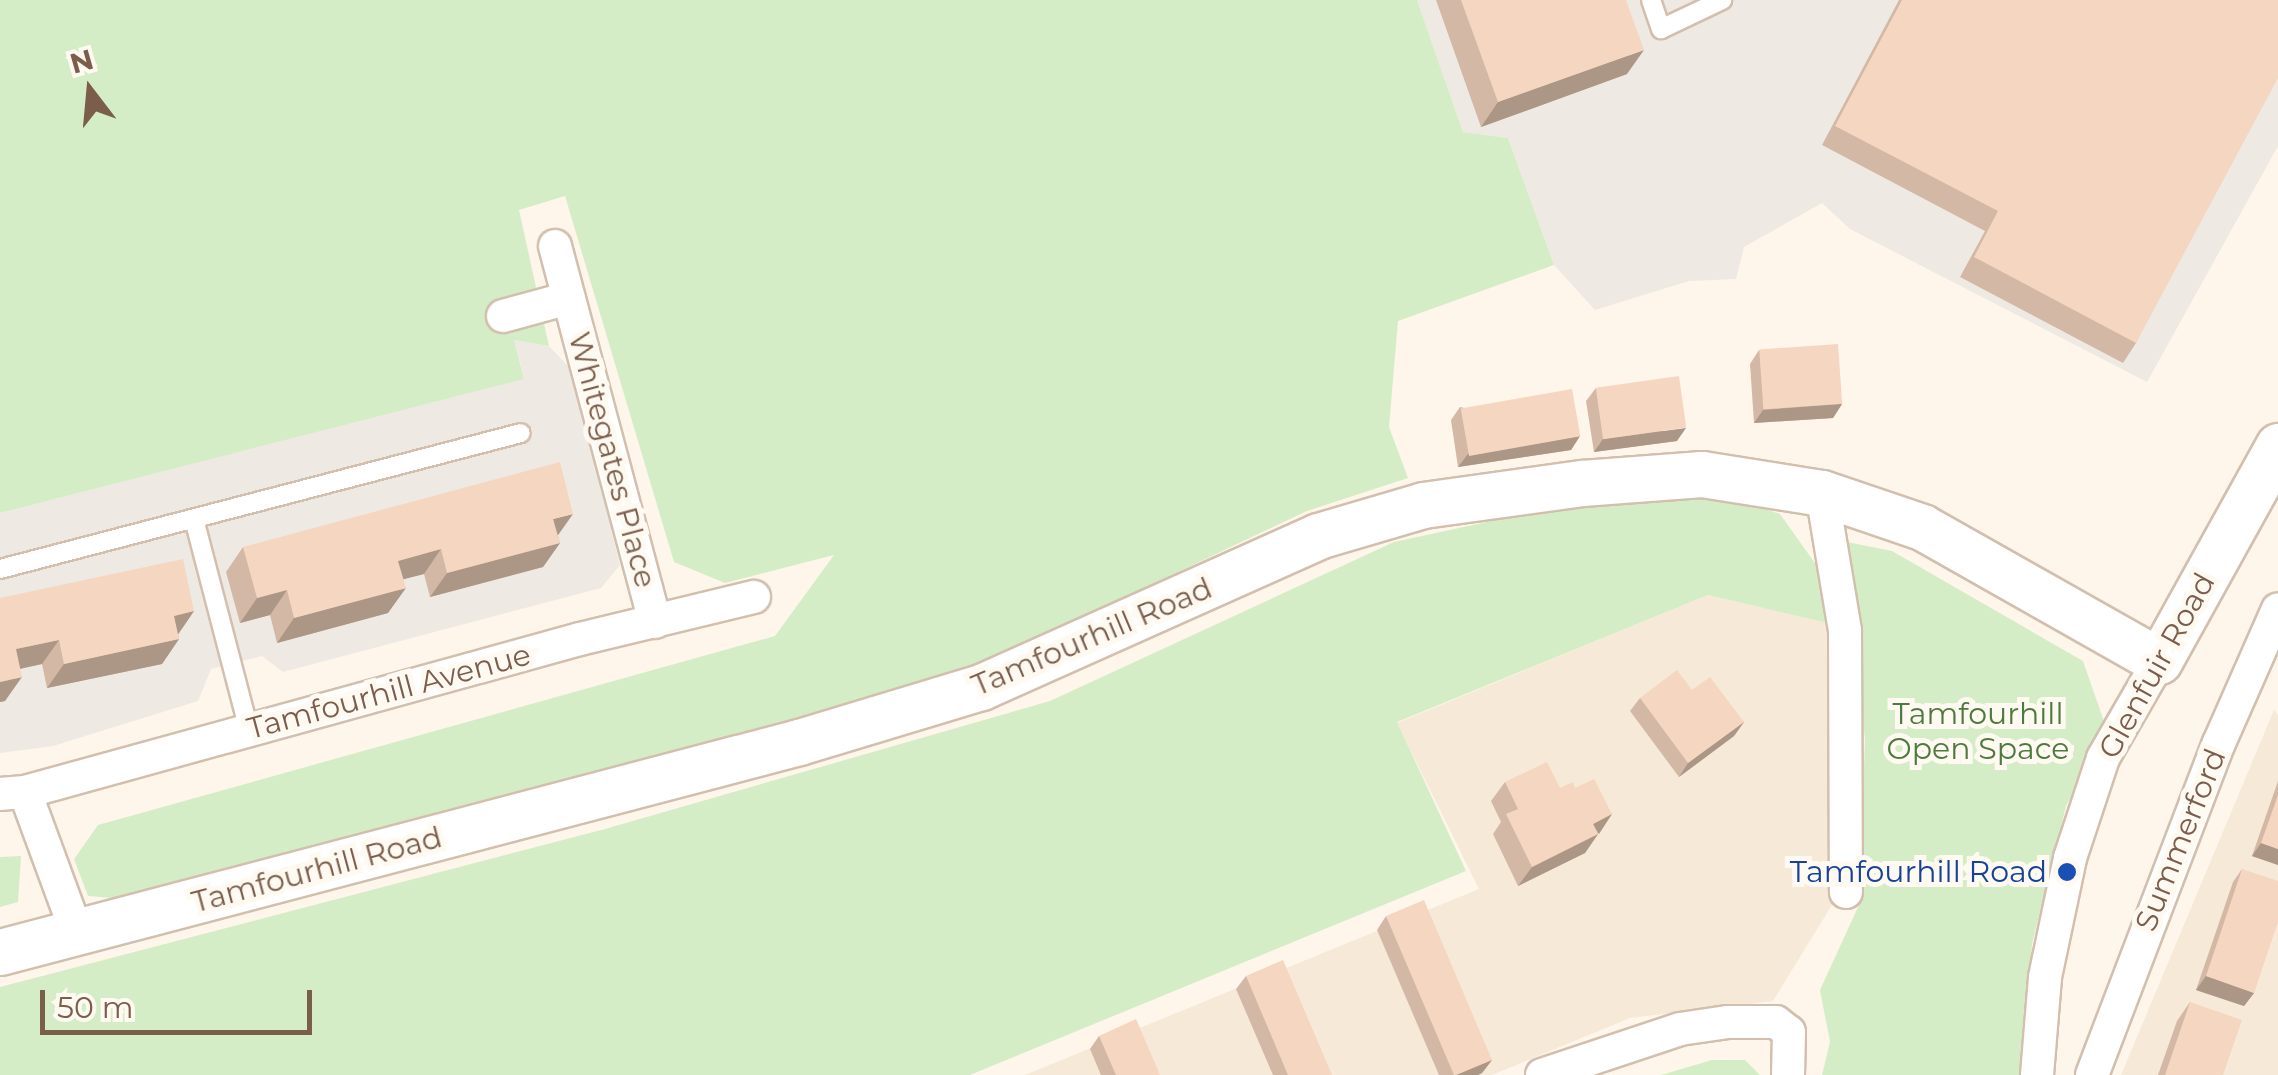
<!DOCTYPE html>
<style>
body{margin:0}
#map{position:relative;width:2278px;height:1075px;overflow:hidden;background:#fef6ea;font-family:Montserrat,sans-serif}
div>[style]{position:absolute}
.residential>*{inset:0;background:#f6e9d8}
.industrial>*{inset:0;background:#efe9e3}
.green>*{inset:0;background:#d5edc6}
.roads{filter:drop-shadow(2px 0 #d2bfae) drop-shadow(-2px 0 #d2bfae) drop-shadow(0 2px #d2bfae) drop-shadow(0 -2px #d2bfae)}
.lane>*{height:18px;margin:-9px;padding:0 9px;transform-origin:9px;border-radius:9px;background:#fff}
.street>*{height:32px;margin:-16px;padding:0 16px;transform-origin:16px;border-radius:16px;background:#fff}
.secondary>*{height:45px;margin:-22.5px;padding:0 22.5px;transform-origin:22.5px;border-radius:22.5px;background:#fff}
.wall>*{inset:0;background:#d3b8a5}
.shaded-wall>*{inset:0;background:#ac9686}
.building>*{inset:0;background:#f5d6c0;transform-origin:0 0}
.dots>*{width:28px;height:28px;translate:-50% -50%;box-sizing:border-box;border:5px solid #fffaf1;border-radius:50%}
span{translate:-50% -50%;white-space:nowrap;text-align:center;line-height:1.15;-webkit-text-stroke:10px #fffaf1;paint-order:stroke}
.street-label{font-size:30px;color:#7b5d4b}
.park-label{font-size:30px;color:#4f7a3f}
.transit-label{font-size:30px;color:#164399}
.right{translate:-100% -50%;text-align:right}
.north{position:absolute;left:40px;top:40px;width:100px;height:100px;-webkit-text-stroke:8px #fffaf1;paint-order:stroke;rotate:344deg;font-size:28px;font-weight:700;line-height:40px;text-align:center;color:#7b5d4b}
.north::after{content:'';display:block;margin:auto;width:35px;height:45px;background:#7b5d4b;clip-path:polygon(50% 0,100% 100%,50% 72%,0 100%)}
.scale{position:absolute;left:40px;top:990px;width:272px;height:45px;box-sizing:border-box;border:5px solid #7b5d4b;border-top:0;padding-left:12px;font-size:30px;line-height:35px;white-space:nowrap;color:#7b5d4b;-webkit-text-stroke:8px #fffaf1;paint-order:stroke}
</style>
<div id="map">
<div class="residential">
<div style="clip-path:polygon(1708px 595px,1836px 625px,1843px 887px,1773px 1001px,1630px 1018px,1492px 1075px,1025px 1075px,1479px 889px,1397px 723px)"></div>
<div style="clip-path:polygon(2274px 710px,2278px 715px,2278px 1075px,2121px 1075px)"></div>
</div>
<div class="industrial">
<div style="clip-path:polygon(1417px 0,2278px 0,2278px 146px,2147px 382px,1850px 229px,1822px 203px,1744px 247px,1736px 279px,1689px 281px,1595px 310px,1554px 265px,1508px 138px,1463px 132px)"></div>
<div style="clip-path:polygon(514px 340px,549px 346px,571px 369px,620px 565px,601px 588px,283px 672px,262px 656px,211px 669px,198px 701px,53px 746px,0 753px,0 513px,524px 378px)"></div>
</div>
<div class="green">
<div style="clip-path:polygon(0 0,1417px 0,1463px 132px,1508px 138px,1554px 265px,1398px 321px,1389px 427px,1408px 478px,1307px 511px,967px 672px,618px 774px,137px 900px,88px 896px,74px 859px,98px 825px,775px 636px,834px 555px,725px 583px,674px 562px,565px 196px,519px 210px,549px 346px,514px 340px,524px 379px,0 513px)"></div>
<div style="clip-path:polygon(1612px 495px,1723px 495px,1780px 514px,1817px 566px,1836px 625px,1708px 595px,1397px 722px,1466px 871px,970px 1075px,0 1075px,0 987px,605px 829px,1050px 701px,1394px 542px)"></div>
<div style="clip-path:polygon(1847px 542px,1892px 551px,2083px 661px,2107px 730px,2066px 806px,2032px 944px,2023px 1075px,1822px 1075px,1830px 1042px,1820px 990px,1859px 905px,1865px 740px)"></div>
<div style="clip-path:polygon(21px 856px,18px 902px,0 907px,0 857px)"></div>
<div style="clip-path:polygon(1712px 1060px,1745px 1060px,1760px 1075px,1661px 1075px)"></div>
</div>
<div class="roads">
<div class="lane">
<div style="left:1651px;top:0;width:31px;rotate:71deg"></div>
<div style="left:1661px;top:29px;width:68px;rotate:-25.4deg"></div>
<div style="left:194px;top:519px;width:218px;rotate:75.4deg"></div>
<div style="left:0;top:569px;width:538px;rotate:-14.63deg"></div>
</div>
<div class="street">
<div style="left:555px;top:246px;width:389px;rotate:75.1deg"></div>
<div style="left:503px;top:316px;width:68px;rotate:-15.3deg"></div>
<div style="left:1822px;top:493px;width:140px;rotate:80.5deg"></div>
<div style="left:1845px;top:631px;width:261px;rotate:89.8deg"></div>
<div style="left:25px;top:792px;width:150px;rotate:69.8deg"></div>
<div style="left:0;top:794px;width:25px;rotate:-5deg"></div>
<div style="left:25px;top:792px;width:576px;rotate:-15.41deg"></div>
<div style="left:580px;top:639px;width:179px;rotate:-13.6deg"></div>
<div style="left:1542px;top:1075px;width:145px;rotate:-18.4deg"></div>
<div style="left:1680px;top:1029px;width:49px;rotate:-8.3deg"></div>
<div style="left:1728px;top:1022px;width:48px"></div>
<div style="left:1776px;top:1022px;width:16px;rotate:38deg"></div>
<div style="left:1789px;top:1032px;width:43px;rotate:91.3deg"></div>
<div style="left:2037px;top:1075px;width:98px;rotate:-85.3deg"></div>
<div style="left:2045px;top:977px;width:122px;rotate:-78.1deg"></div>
<div style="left:2070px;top:858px;width:105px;rotate:-71.7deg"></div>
<div style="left:2103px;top:758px;width:112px;rotate:-60deg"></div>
<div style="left:2092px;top:1075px;width:355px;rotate:-69.1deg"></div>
<div style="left:2219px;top:743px;width:146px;rotate:-66.2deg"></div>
</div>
<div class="secondary">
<div style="left:0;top:952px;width:826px;rotate:-14.73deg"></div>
<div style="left:799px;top:742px;width:190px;rotate:-16.8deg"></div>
<div style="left:981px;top:687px;width:369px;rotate:-24.1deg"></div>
<div style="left:1318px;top:536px;width:109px;rotate:-16.4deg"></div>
<div style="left:1423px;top:505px;width:161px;rotate:-7.9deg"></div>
<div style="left:1582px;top:483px;width:120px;rotate:-4.3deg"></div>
<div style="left:1702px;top:474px;width:121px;rotate:9deg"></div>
<div style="left:1822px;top:493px;width:106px;rotate:18.8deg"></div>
<div style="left:1922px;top:527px;width:272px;rotate:29.5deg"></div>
<div style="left:2159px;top:661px;width:246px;rotate:-61deg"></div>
</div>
</div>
<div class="wall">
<div style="clip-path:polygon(1436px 0,1626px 0,1627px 74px,1481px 127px)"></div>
<div style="clip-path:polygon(1899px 0,2278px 0,2136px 343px,2123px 363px,1960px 277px,1985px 231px,1822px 145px)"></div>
<div style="clip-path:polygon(1759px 350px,1842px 404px,1833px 418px,1754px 423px,1750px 364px)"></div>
<div style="clip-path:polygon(1596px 388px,1677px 441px,1594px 452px,1586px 401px)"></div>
<div style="clip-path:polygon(1460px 407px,1580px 436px,1571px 450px,1458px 467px,1451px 420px)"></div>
<div style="clip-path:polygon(558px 536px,560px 543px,543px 567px,430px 597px,424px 574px,403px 579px,388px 613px,277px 643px,270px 615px,240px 623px,226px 572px,243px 547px)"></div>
<div style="clip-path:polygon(0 598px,194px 611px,178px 634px,179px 639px,162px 664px,47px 688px,42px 664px,20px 669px,5px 701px,0 702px)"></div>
<div style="clip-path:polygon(1692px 690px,1744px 722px,1734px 736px,1679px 777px,1630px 711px,1640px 698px)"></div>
<div style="clip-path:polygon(2278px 781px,2278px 865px,2252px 856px)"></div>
<div style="clip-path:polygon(1505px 782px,1560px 788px,1575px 788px,1612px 814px,1585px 853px,1518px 886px,1493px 834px,1501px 822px,1491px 801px)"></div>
<div style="clip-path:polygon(2242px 869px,2254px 993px,2244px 1006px,2196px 990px,2233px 882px)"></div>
<div style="clip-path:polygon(1386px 916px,1492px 1060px,1482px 1073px,1478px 1075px,1439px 1075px,1377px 930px)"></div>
<div style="clip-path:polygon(1246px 976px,1332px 1075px,1273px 1075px,1236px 989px)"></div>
<div style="clip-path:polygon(2190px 1002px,2223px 1075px,2158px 1075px,2177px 1021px)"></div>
<div style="clip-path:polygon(1099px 1036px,1160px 1075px,1101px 1075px,1090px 1049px)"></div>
</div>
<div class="shaded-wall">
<div style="clip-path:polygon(1644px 50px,1627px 74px,1481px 127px,1498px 102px)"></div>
<div style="clip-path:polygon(1842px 404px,1833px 418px,1754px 423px,1763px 410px)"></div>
<div style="clip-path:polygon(1686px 428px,1677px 441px,1594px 452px,1603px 439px)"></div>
<div style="clip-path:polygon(1580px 436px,1571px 450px,1458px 467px,1468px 454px)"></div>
<div style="clip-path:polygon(573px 514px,556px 538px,553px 519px)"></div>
<div style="clip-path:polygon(560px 543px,543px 567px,430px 597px,447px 573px)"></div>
<div style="clip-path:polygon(441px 549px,424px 574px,381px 585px,398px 561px)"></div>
<div style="clip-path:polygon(406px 588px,388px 613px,277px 643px,294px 618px)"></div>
<div style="clip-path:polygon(287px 590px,270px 615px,240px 623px,257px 598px)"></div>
<div style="clip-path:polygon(194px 611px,177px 636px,174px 616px)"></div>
<div style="clip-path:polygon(179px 639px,162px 664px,47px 688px,64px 664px)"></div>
<div style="clip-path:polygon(59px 640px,42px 664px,0 673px,16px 649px)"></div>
<div style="clip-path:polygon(22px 677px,5px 701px,0 702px,0 682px)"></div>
<div style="clip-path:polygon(1744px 722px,1734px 736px,1679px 777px,1688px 763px)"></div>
<div style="clip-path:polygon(1612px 814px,1599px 834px,1593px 824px)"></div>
<div style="clip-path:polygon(1598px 834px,1585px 853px,1518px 886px,1532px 867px)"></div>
<div style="clip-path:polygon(2261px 843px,2278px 849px,2278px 865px,2252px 856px)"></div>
<div style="clip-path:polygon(2206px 976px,2254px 993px,2244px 1006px,2196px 990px)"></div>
<div style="clip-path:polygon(1492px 1060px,1482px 1073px,1478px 1075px,1456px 1075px)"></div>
</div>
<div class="building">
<div style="clip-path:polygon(1461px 0,1626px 0,1644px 50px,1498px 102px)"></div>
<div style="clip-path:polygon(1902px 0,2278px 0,2278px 78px,2136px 343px,1974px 257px,1998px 211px,1835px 126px)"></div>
<div style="left:1838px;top:344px;width:60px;height:79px;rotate:86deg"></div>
<div style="left:1679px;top:376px;width:52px;height:84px;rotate:82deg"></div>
<div style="left:1572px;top:389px;width:48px;height:113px;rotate:80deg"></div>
<div style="clip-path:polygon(560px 462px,573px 514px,553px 519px,560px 543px,447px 573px,441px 549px,398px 561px,406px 588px,294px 618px,287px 590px,257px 598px,243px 547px)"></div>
<div style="clip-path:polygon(183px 559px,194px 611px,174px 616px,179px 639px,64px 664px,59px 640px,16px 649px,22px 677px,0 682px,0 598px)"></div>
<div style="clip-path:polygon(1677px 670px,1692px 690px,1710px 677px,1744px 722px,1688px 763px,1640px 698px)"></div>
<div style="clip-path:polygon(1547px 762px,1560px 788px,1573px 782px,1575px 788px,1594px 779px,1612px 814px,1593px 824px,1598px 834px,1532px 867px,1506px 814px,1518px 809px,1505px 782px)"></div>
<div style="clip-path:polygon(2278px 795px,2278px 849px,2261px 843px)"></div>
<div style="clip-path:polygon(2242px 869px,2278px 881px,2278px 922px,2254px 993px,2206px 976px)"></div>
<div style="clip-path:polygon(1424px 900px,1492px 1060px,1456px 1075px,1454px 1075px,1386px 916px)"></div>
<div style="clip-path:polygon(1283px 960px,1332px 1075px,1288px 1075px,1246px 976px)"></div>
<div style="clip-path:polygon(2190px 1002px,2242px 1020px,2223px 1075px,2165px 1075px)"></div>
<div style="clip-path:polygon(1136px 1019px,1160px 1075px,1116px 1075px,1099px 1036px)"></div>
</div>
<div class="dots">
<div style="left:2067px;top:872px;background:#1a4fb4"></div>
</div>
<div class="street-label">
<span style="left:612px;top:460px;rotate:75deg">Whitegates Place</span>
<span style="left:1092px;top:637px;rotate:-23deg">Tamfourhill Road</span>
<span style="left:2157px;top:666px;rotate:-61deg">Glenfuir Road</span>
<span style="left:389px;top:692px;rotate:-15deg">Tamfourhill Avenue</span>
<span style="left:2181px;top:840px;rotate:-68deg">Summerford</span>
<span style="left:317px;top:870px;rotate:-15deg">Tamfourhill Road</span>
</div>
<div class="park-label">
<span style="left:1978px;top:731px">Tamfourhill<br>Open Space</span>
</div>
<div class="transit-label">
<span class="right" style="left:2047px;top:872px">Tamfourhill Road</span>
</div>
<div class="north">N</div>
<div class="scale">50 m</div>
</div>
